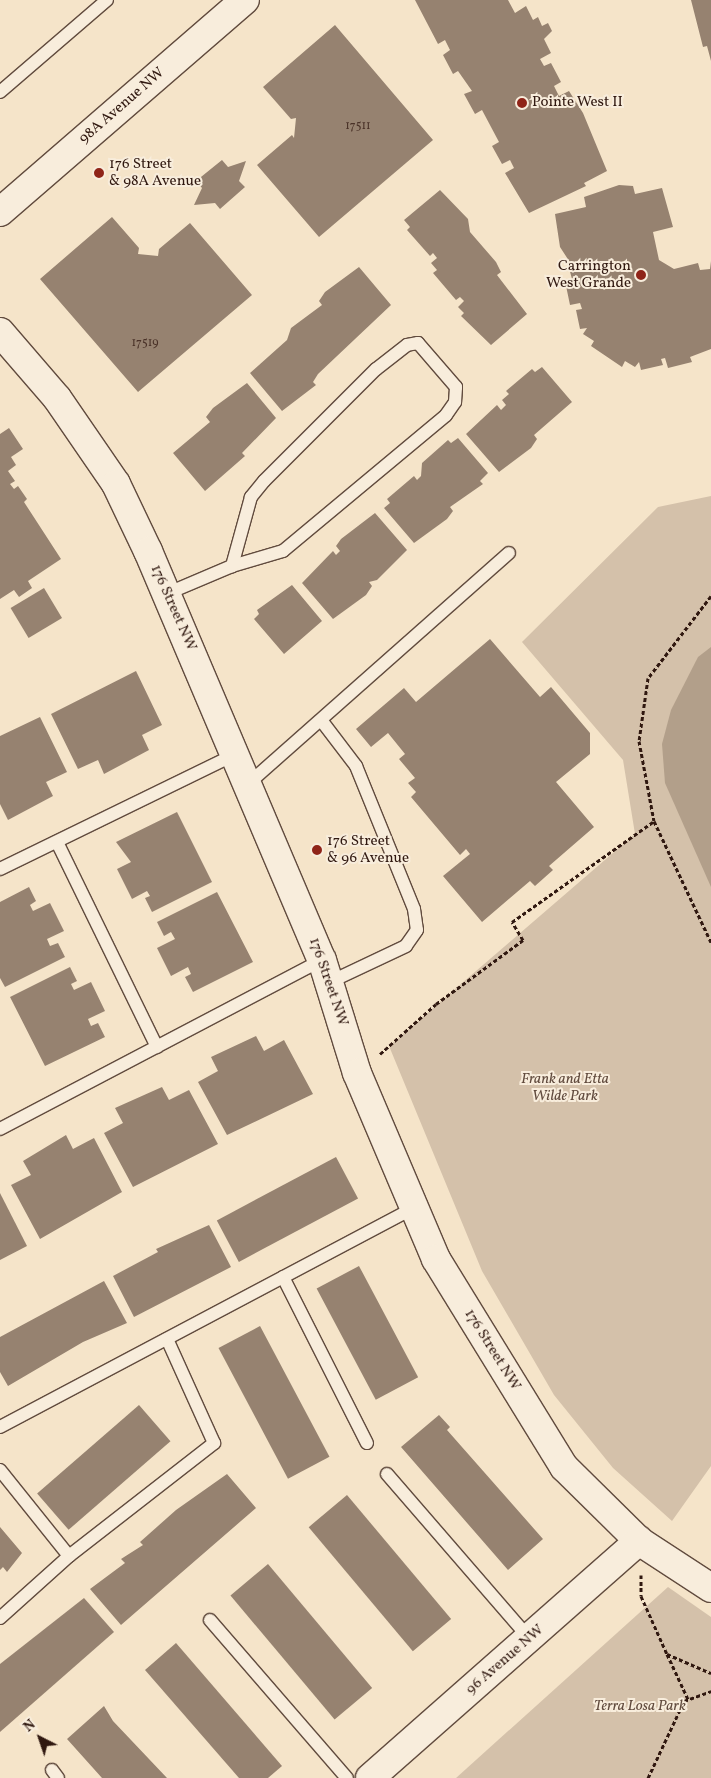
<!DOCTYPE html>
<style>
body{margin:0}
#map{position:relative;width:711px;height:1778px;overflow:hidden;background:#f5e4c9;font-family:Vollkorn,serif}
div>[style]{position:absolute}
.green>*{inset:0;background:#d4c1aa}
.water>*{inset:0;background:#b29f8a}
.building>*{inset:0;background:#968270;transform-origin:0 0}
.path>*{height:3px;margin-top:-1.5px;transform-origin:0;background:repeating-linear-gradient(90deg,#301810 0 4px,transparent 0 6.5px)}
.roads{filter:drop-shadow(1px 0 #614b3e) drop-shadow(-1px 0 #614b3e) drop-shadow(0 1px #614b3e) drop-shadow(0 -1px #614b3e)}
.service>*{height:12px;margin:-6px;padding:0 6px;transform-origin:6px;border-radius:6px;background:#f8eddc}
.tertiary>*{height:28px;margin:-14px;padding:0 14px;transform-origin:14px;border-radius:14px;background:#f8eddc}
.dots>*{width:14px;height:14px;translate:-50% -50%;box-sizing:border-box;border:2px solid #f8eddc;border-radius:50%}
span{translate:-50% -50%;white-space:nowrap;text-align:center;line-height:1.15;-webkit-text-stroke:4px #f8eddc;paint-order:stroke}
.number-label{font-size:12px;color:#4a3228}
.number-label span{-webkit-text-stroke-width:0}
.poi-label{font-size:15px;color:#301810}
.left{translate:0 -50%;text-align:left}
.right{translate:-100% -50%;text-align:right}
.street-label{font-size:15px;color:#301810}
.park-label{font-size:15px;color:#614b3e;font-style:italic}
.north{position:absolute;left:15px;top:1713px;width:50px;height:50px;-webkit-text-stroke:4px #f8eddc;paint-order:stroke;rotate:319deg;font-size:14px;font-weight:700;line-height:20px;text-align:center;color:#301810}
.north::after{content:'';display:block;margin:auto;width:18px;height:22px;background:#301810;clip-path:polygon(50% 0,100% 100%,50% 72%,0 100%)}
</style>
<div id="map">
<div class="green">
<div style="clip-path:polygon(711px 496px,711px 1466px,672px 1521px,613px 1468px,554px 1395px,482px 1271px,389px 1046px,635px 834px,623px 760px,522px 642px,658px 507px)"></div>
<div style="clip-path:polygon(668px 1587px,711px 1617px,711px 1778px,456px 1778px)"></div>
</div>
<div class="water">
<div style="clip-path:polygon(711px 647px,711px 887px,665px 783px,662px 744px,671px 710px,698px 657px)"></div>
</div>
<div class="building">
<div style="clip-path:polygon(415px 0,508px 0,515px 13px,526px 6px,533px 20px,538px 17px,542px 26px,548px 23px,552px 31px,544px 39px,551px 53px,540px 59px,544px 66px,551px 63px,561px 82px,554px 86px,559px 96px,569px 91px,583px 113px,607px 171px,584px 183px,586px 186px,529px 213px,505px 173px,514px 168px,510px 160px,502px 164px,492px 146px,499px 142px,482px 110px,475px 114px,464px 94px,472px 91px,458px 71px,453px 74px,443px 55px,450px 50px,445px 40px,438px 44px)"></div>
<div style="clip-path:polygon(691px 0,711px 0,711px 61px,707px 46px,703px 47px)"></div>
<div style="clip-path:polygon(335px 25px,433px 140px,319px 237px,257px 165px,292px 135px,294px 138px,296px 118px,291px 119px,263px 87px)"></div>
<div style="clip-path:polygon(222px 160px,228px 167px,246px 161px,239px 181px,245px 187px,220px 209px,215px 203px,194px 205px,202px 188px,196px 181px)"></div>
<div style="clip-path:polygon(619px 185px,633px 186px,635px 194px,662px 188px,673px 227px,653px 232px,659px 260px,674px 269px,698px 263px,700px 270px,710px 269px,711px 261px,711px 349px,690px 357px,692px 362px,668px 368px,665px 358px,661px 359px,663px 365px,641px 370px,639px 362px,635px 367px,625px 361px,622px 367px,591px 346px,594px 341px,583px 334px,587px 328px,580px 329px,576px 310px,582px 309px,580px 303px,570px 305px,565px 281px,572px 279px,569px 268px,573px 267px,560px 247px,555px 214px,586px 207px,584px 197px)"></div>
<div style="clip-path:polygon(440px 190px,468px 219px,470px 232px,496px 262px,501px 272px,497px 275px,527px 314px,491px 345px,461px 316px,464px 313px,458px 307px,464px 301px,460px 297px,456px 300px,433px 273px,437px 270px,431px 263px,437px 258px,433px 253px,430px 256px,407px 230px,410px 227px,404px 220px)"></div>
<div style="clip-path:polygon(112px 217px,139px 248px,138px 254px,158px 256px,159px 249px,190px 223px,252px 295px,138px 392px,40px 279px)"></div>
<div style="clip-path:polygon(359px 267px,391px 305px,318px 374px,313px 382px,316px 385px,282px 411px,250px 373px,287px 340px,291px 328px,322px 305px,319px 301px,325px 292px)"></div>
<div style="clip-path:polygon(542px 367px,572px 402px,534px 435px,537px 439px,531px 448px,499px 472px,466px 434px,497px 405px,501px 410px,506px 405px,502px 400px,509px 394px,506px 391px,532px 369px,535px 372px)"></div>
<div style="clip-path:polygon(247px 383px,276px 418px,242px 453px,245px 456px,205px 491px,173px 453px,210px 422px,206px 417px,213px 408px)"></div>
<div style="clip-path:polygon(9px 428px,23px 449px,11px 457px,16px 465px,8px 471px,15px 481px,10px 484px,14px 489px,18px 486px,27px 499px,24px 502px,61px 559px,28px 581px,32px 588px,19px 597px,14px 590px,0 599px,0 434px)"></div>
<div style="clip-path:polygon(458px 438px,488px 473px,480px 481px,483px 484px,450px 507px,453px 511px,447px 519px,414px 543px,384px 508px,390px 503px,387px 499px,414px 476px,417px 480px,421px 476px,422px 463px,448px 440px,451px 443px)"></div>
<div style="clip-path:polygon(375px 513px,407px 550px,377px 580px,369px 582px,372px 586px,366px 595px,333px 619px,302px 583px,333px 551px,336px 555px,340px 551px,336px 546px,341px 539px)"></div>
<div style="clip-path:polygon(292px 585px,322px 621px,284px 654px,254px 619px,259px 614px,257px 610px)"></div>
<div style="left:44px;top:588px;width:35px;height:39px;rotate:59deg"></div>
<div style="clip-path:polygon(490px 639px,540px 697px,551px 687px,590px 733px,590px 754px,556px 782px,594px 827px,549px 866px,553px 870px,535px 886px,530px 881px,482px 922px,443px 876px,470px 854px,466px 849px,460px 855px,411px 797px,416px 792px,408px 783px,415px 778px,399px 759px,405px 754px,388px 733px,371px 747px,356px 729px,404px 688px,416px 702px)"></div>
<div style="clip-path:polygon(136px 671px,162px 725px,142px 735px,149px 750px,104px 774px,98px 760px,78px 769px,51px 714px)"></div>
<div style="clip-path:polygon(40px 717px,67px 772px,46px 782px,53px 796px,8px 820px,0 804px,0 736px)"></div>
<div style="clip-path:polygon(177px 812px,212px 882px,152px 912px,145px 898px,150px 896px,147px 891px,132px 899px,117px 869px,131px 862px,116px 842px)"></div>
<div style="clip-path:polygon(29px 887px,36px 901px,30px 905px,33px 911px,50px 903px,64px 931px,47px 939px,50px 946px,58px 943px,65px 957px,5px 987px,0 978px,0 902px)"></div>
<div style="clip-path:polygon(217px 892px,253px 962px,193px 992px,185px 977px,191px 974px,188px 967px,171px 976px,157px 948px,175px 939px,171px 932px,164px 936px,157px 922px)"></div>
<div style="clip-path:polygon(70px 967px,77px 981px,71px 984px,74px 990px,91px 982px,105px 1011px,88px 1019px,91px 1026px,98px 1023px,105px 1037px,45px 1066px,10px 997px)"></div>
<div style="clip-path:polygon(256px 1036px,264px 1051px,284px 1040px,313px 1094px,227px 1135px,198px 1082px,218px 1071px,211px 1057px)"></div>
<div style="clip-path:polygon(162px 1087px,169px 1100px,189px 1090px,218px 1144px,133px 1187px,104px 1133px,123px 1123px,115px 1108px)"></div>
<div style="clip-path:polygon(66px 1135px,73px 1149px,94px 1138px,122px 1192px,40px 1239px,11px 1185px,31px 1175px,23px 1161px)"></div>
<div style="left:336px;top:1157px;width:47px;height:135px;rotate:62deg"></div>
<div style="clip-path:polygon(0 1193px,27px 1246px,0 1260px)"></div>
<div style="clip-path:polygon(209px 1225px,231px 1267px,134px 1317px,113px 1276px,158px 1252px,156px 1249px)"></div>
<div style="left:359px;top:1266px;width:126px;height:48px;rotate:62deg"></div>
<div style="clip-path:polygon(104px 1281px,127px 1323px,83px 1342px,8px 1386px,0 1372px,0 1337px)"></div>
<div style="left:260px;top:1326px;width:148px;height:47px;rotate:62deg"></div>
<div style="left:139px;top:1405px;width:48px;height:135px;rotate:49deg"></div>
<div style="clip-path:polygon(439px 1415px,450px 1427px,447px 1430px,543px 1539px,508px 1570px,401px 1447px)"></div>
<div style="clip-path:polygon(227px 1474px,256px 1508px,121px 1625px,90px 1589px,125px 1563px,121px 1559px,143px 1545px,140px 1542px,176px 1510px)"></div>
<div style="left:347px;top:1495px;width:162px;height:50px;rotate:50deg"></div>
<div style="clip-path:polygon(0 1527px,22px 1553px,7px 1572px,3px 1567px,0 1570px)"></div>
<div style="left:268px;top:1564px;width:162px;height:49px;rotate:50deg"></div>
<div style="clip-path:polygon(84px 1598px,114px 1632px,0 1732px,0 1664px)"></div>
<div style="clip-path:polygon(176px 1643px,282px 1766px,268px 1778px,239px 1778px,145px 1670px)"></div>
<div style="clip-path:polygon(104px 1706px,113px 1721px,167px 1778px,102px 1778px,67px 1739px)"></div>
</div>
<div class="path">
<div style="left:711px;top:596px;width:103px;rotate:127.5deg"></div>
<div style="left:648px;top:678px;width:64px;rotate:98.1deg"></div>
<div style="left:639px;top:741px;width:81px;rotate:79.4deg"></div>
<div style="left:654px;top:821px;width:134px;rotate:64.8deg"></div>
<div style="left:380px;top:1054px;width:75px;rotate:-41.8deg"></div>
<div style="left:436px;top:1004px;width:108px;rotate:-36.3deg"></div>
<div style="left:523px;top:940px;width:21px;rotate:-121deg"></div>
<div style="left:512px;top:922px;width:174px;rotate:-35.4deg"></div>
<div style="left:641px;top:1575px;width:21px;rotate:90deg"></div>
<div style="left:641px;top:1596px;width:64px;rotate:65.9deg"></div>
<div style="left:667px;top:1654px;width:48px;rotate:23.4deg"></div>
<div style="left:667px;top:1654px;width:50px;rotate:65deg"></div>
<div style="left:648px;top:1778px;width:85px;rotate:-64.9deg"></div>
<div style="left:684px;top:1701px;width:29px;rotate:-20deg"></div>
</div>
<div class="roads">
<div class="service">
<div style="left:0;top:92px;width:141px;rotate:-40.7deg"></div>
<div style="left:166px;top:594px;width:72px;rotate:-23deg"></div>
<div style="left:232px;top:566px;width:53px;rotate:-16.4deg"></div>
<div style="left:283px;top:551px;width:212px;rotate:-39.8deg"></div>
<div style="left:446px;top:415px;width:16px;rotate:-55deg"></div>
<div style="left:455px;top:402px;width:15px;rotate:-86deg"></div>
<div style="left:456px;top:387px;width:58px;rotate:-130.8deg"></div>
<div style="left:418px;top:343px;width:11px;rotate:170deg"></div>
<div style="left:407px;top:345px;width:39px;rotate:142deg"></div>
<div style="left:376px;top:369px;width:158px;rotate:135deg"></div>
<div style="left:264px;top:481px;width:21px;rotate:129deg"></div>
<div style="left:251px;top:497px;width:72px;rotate:105.4deg"></div>
<div style="left:321px;top:720px;width:58px;rotate:52.7deg"></div>
<div style="left:356px;top:766px;width:154px;rotate:67.9deg"></div>
<div style="left:414px;top:909px;width:21px;rotate:82deg"></div>
<div style="left:417px;top:930px;width:19px;rotate:125deg"></div>
<div style="left:406px;top:946px;width:84px;rotate:154.7deg"></div>
<div style="left:249px;top:783px;width:347px;rotate:-41.5deg"></div>
<div style="left:57px;top:842px;width:228px;rotate:64deg"></div>
<div style="left:0;top:869px;width:263px;rotate:-26deg"></div>
<div style="left:0;top:1129px;width:364px;rotate:-27.7deg"></div>
<div style="left:283px;top:1277px;width:186px;rotate:63.2deg"></div>
<div style="left:0;top:1427px;width:468px;rotate:-27.9deg"></div>
<div style="left:0;top:1470px;width:110px;rotate:51.3deg"></div>
<div style="left:387px;top:1474px;width:217px;rotate:49.1deg"></div>
<div style="left:0;top:1618px;width:93px;rotate:-41.9deg"></div>
<div style="left:69px;top:1556px;width:184px;rotate:-37.9deg"></div>
<div style="left:214px;top:1443px;width:114px;rotate:-114.3deg"></div>
<div style="left:210px;top:1620px;width:209px;rotate:49.1deg"></div>
<div style="left:52px;top:1770px;width:10px;rotate:53deg"></div>
</div>
<div class="tertiary">
<div style="left:0;top:212px;width:324px;rotate:-40.9deg"></div>
<div style="left:0;top:332px;width:87px;rotate:49.2deg"></div>
<div style="left:57px;top:398px;width:104px;rotate:55.5deg"></div>
<div style="left:116px;top:484px;width:74px;rotate:64.5deg"></div>
<div style="left:148px;top:551px;width:444px;rotate:67deg"></div>
<div style="left:322px;top:960px;width:118px;rotate:72.8deg"></div>
<div style="left:357px;top:1073px;width:202px;rotate:67deg"></div>
<div style="left:436px;top:1259px;width:244px;rotate:58.4deg"></div>
<div style="left:564px;top:1467px;width:105px;rotate:44.6deg"></div>
<div style="left:639px;top:1541px;width:86px;rotate:33.1deg"></div>
<div style="left:370px;top:1778px;width:359px;rotate:-41.4deg"></div>
</div>
</div>
<div class="dots">
<div style="left:522px;top:103px;background:#8f2418"></div>
<div style="left:99px;top:173px;background:#8f2418"></div>
<div style="left:641px;top:275px;background:#8f2418"></div>
<div style="left:317px;top:850px;background:#8f2418"></div>
</div>
<div class="number-label">
<span style="left:358px;top:127px">17511</span>
<span style="left:145px;top:344px">17519</span>
</div>
<div class="poi-label">
<span class="left" style="left:532px;top:103px">Pointe West II</span>
<span class="left" style="left:109px;top:173px">176 Street<br>&amp; 98A Avenue</span>
<span class="right" style="left:631px;top:275px">Carrington<br>West Grande</span>
<span class="left" style="left:327px;top:850px">176 Street<br>&amp; 96 Avenue</span>
</div>
<div class="street-label">
<span style="left:122px;top:106px;rotate:-41deg">98A Avenue NW</span>
<span style="left:173px;top:608px;rotate:66deg">176 Street NW</span>
<span style="left:328px;top:982px;rotate:71deg">176 Street NW</span>
<span style="left:492px;top:1350px;rotate:58deg">176 Street NW</span>
<span style="left:505px;top:1660px;rotate:-41deg">96 Avenue NW</span>
</div>
<div class="park-label">
<span style="left:565px;top:1088px">Frank and Etta<br>Wilde Park</span>
<span style="left:640px;top:1707px">Terra Losa Park</span>
</div>
<div class="north">N</div>
</div>
